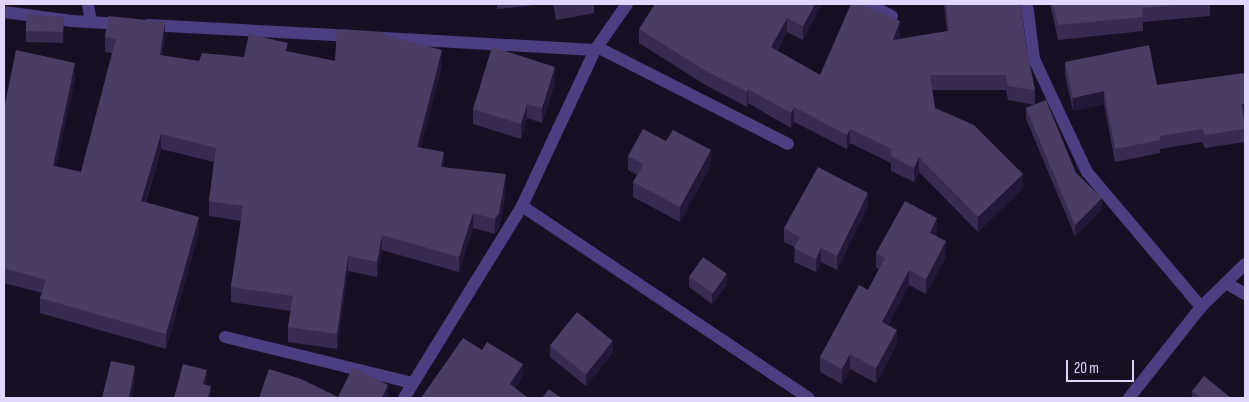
<!DOCTYPE html>
<style>
body{margin:0}
#map{position:relative;width:1249px;height:402px;overflow:hidden;background:#171025;font-family:"Sofia Sans Condensed",sans-serif}
div>[style]{position:absolute}
.minor>*{height:12px;margin:-6px;padding:0 6px;transform-origin:6px;border-radius:6px;background:#4b3e81}
.wall>*{inset:0;background:#392a52}
.shaded-wall>*{inset:0;background:#241838}
.building>*{inset:0;background:#4b3c64;transform-origin:0 0}
span{translate:-50% -50%;white-space:nowrap;text-align:center;line-height:1.15;-webkit-text-stroke:4px #171025;paint-order:stroke}
.frame{position:absolute;inset:0;border:5px solid #e1d6fd;pointer-events:none}
.scale{position:absolute;left:1066px;top:360px;width:68px;height:22px;box-sizing:border-box;border:2px solid #e1d6fd;border-top:0;padding-left:6px;font-size:15px;line-height:18px;white-space:nowrap;color:#e1d6fd;-webkit-text-stroke:4px #171025;paint-order:stroke}
</style>
<div id="map">
<div class="minor">
<div style="left:88px;top:4px;width:18px;rotate:81deg"></div>
<div style="left:869px;top:4px;width:26px;rotate:28deg"></div>
<div style="left:1027px;top:4px;width:55px;rotate:82.7deg"></div>
<div style="left:1034px;top:59px;width:125px;rotate:64.9deg"></div>
<div style="left:1087px;top:172px;width:177px;rotate:49.8deg"></div>
<div style="left:4px;top:12px;width:69px;rotate:7.5deg"></div>
<div style="left:72px;top:21px;width:51px;rotate:3.4deg"></div>
<div style="left:148px;top:25px;width:205px;rotate:3.1deg"></div>
<div style="left:385px;top:38px;width:210px;rotate:3.3deg"></div>
<div style="left:597px;top:47px;width:214px;rotate:26.9deg"></div>
<div style="left:522px;top:206px;width:345px;rotate:33.8deg"></div>
<div style="left:1226px;top:283px;width:22px;rotate:30deg"></div>
<div style="left:225px;top:337px;width:193px;rotate:13.8deg"></div>
<div style="left:404px;top:398px;width:225px;rotate:-58.4deg"></div>
<div style="left:522px;top:206px;width:172px;rotate:-64.9deg"></div>
<div style="left:595px;top:50px;width:56px;rotate:-55.2deg"></div>
<div style="left:1129px;top:398px;width:116px;rotate:-51.6deg"></div>
<div style="left:1201px;top:307px;width:62px;rotate:-44.3deg"></div>
</div>
<div class="wall">
<div style="clip-path:polygon(497px 4px,546px 4px,497px 9px)"></div>
<div style="clip-path:polygon(553px 4px,594px 4px,594px 13px,556px 20px)"></div>
<div style="clip-path:polygon(655px 4px,822px 4px,803px 40px,787px 32px,777px 51px,820px 75px,900px 36px,899px 39px,947px 31px,944px 4px,935px 5px,935px 4px,1021px 4px,1026px 46px,1035px 90px,1035px 105px,1076px 173px,1102px 209px,1075px 236px,1026px 119px,1026px 108px,1035px 105px,1008px 100px,1006px 90px,932px 90px,935px 108px,1023px 188px,978px 232px,919px 172px,914px 182px,891px 171px,891px 163px,850px 143px,847px 149px,794px 122px,791px 128px,748px 103px,747px 107px,704px 84px,639px 43px,639px 29px)"></div>
<div style="clip-path:polygon(1050px 4px,1210px 4px,1210px 16px,1143px 22px,1143px 31px,1058px 40px)"></div>
<div style="clip-path:polygon(64px 17px,63px 43px,26px 42px,26px 31px)"></div>
<div style="clip-path:polygon(385px 35px,442px 65px,420px 148px,444px 167px,506px 189px,499px 228px,495px 234px,473px 228px,459px 272px,382px 250px,377px 277px,348px 271px,337px 349px,288px 342px,288px 327px,291px 311px,231px 302px,231px 287px,241px 221px,209px 216px,209px 201px,214px 162px,161px 149px,146px 202px,199px 232px,166px 349px,40px 313px,40px 298px,42px 293px,4px 283px,4px 109px,75px 78px,56px 166px,81px 172px,112px 53px,105px 52px,105px 37px,165px 37px,162px 56px,199px 61px,244px 57px,288px 52px,335px 61px)"></div>
<div style="clip-path:polygon(1065px 62px,1157px 85px,1245px 73px,1245px 116px,1244px 117px,1245px 126px,1245px 142px,1205px 148px,1202px 142px,1160px 149px,1160px 153px,1115px 162px,1104px 104px,1073px 111px,1065px 75px)"></div>
<div style="clip-path:polygon(555px 82px,542px 123px,527px 118px,521px 139px,473px 124px,473px 109px)"></div>
<div style="clip-path:polygon(628px 156px,711px 165px,680px 222px,633px 197px,633px 182px,637px 175px,628px 170px)"></div>
<div style="clip-path:polygon(868px 206px,837px 270px,821px 262px,816px 272px,794px 262px,795px 247px,784px 242px,784px 228px)"></div>
<div style="clip-path:polygon(937px 233px,936px 236px,946px 256px,926px 294px,909px 285px,888px 325px,897px 344px,876px 383px,850px 369px,842px 384px,820px 372px,820px 357px,868px 290px,879px 269px,876px 268px,876px 253px)"></div>
<div style="clip-path:polygon(689px 276px,727px 285px,712px 304px,689px 287px)"></div>
<div style="clip-path:polygon(550px 346px,613px 352px,586px 386px,550px 357px)"></div>
<div style="clip-path:polygon(1192px 391px,1231px 398px,1192px 398px)"></div>
</div>
<div class="shaded-wall">
<div style="clip-path:polygon(815px 4px,822px 4px,803px 40px,803px 26px)"></div>
<div style="clip-path:polygon(787px 18px,787px 32px,771px 62px,771px 47px)"></div>
<div style="clip-path:polygon(900px 21px,900px 36px,893px 54px,893px 40px)"></div>
<div style="clip-path:polygon(165px 22px,165px 37px,160px 70px,160px 55px)"></div>
<div style="clip-path:polygon(442px 50px,442px 65px,417px 162px,417px 147px)"></div>
<div style="clip-path:polygon(75px 63px,75px 78px,53px 181px,53px 166px)"></div>
<div style="clip-path:polygon(555px 67px,555px 82px,542px 123px,542px 108px)"></div>
<div style="clip-path:polygon(748px 89px,748px 103px,747px 107px,747px 92px)"></div>
<div style="clip-path:polygon(1104px 91px,1104px 104px,1073px 111px,1073px 98px)"></div>
<div style="clip-path:polygon(1245px 103px,1245px 116px,1242px 117px,1242px 104px)"></div>
<div style="clip-path:polygon(527px 104px,527px 118px,521px 139px,521px 124px)"></div>
<div style="clip-path:polygon(794px 107px,794px 122px,791px 128px,791px 113px)"></div>
<div style="clip-path:polygon(850px 129px,850px 143px,847px 149px,847px 135px)"></div>
<div style="clip-path:polygon(161px 134px,161px 149px,141px 216px,141px 201px)"></div>
<div style="clip-path:polygon(711px 150px,711px 165px,680px 222px,680px 207px)"></div>
<div style="clip-path:polygon(444px 152px,444px 167px,441px 167px)"></div>
<div style="clip-path:polygon(919px 157px,919px 172px,914px 182px,914px 168px)"></div>
<div style="clip-path:polygon(506px 174px,506px 189px,499px 228px,495px 234px,495px 219px)"></div>
<div style="clip-path:polygon(1023px 174px,1023px 188px,978px 232px,978px 217px)"></div>
<div style="clip-path:polygon(868px 193px,868px 206px,837px 270px,837px 256px)"></div>
<div style="clip-path:polygon(1102px 198px,1102px 209px,1075px 236px,1075px 225px)"></div>
<div style="clip-path:polygon(473px 213px,473px 228px,459px 272px,459px 257px)"></div>
<div style="clip-path:polygon(199px 217px,199px 232px,166px 349px,166px 334px)"></div>
<div style="clip-path:polygon(937px 218px,937px 233px,930px 247px,930px 233px)"></div>
<div style="clip-path:polygon(382px 235px,382px 250px,377px 277px,377px 262px)"></div>
<div style="clip-path:polygon(946px 241px,946px 256px,926px 294px,926px 279px)"></div>
<div style="clip-path:polygon(821px 248px,821px 262px,816px 272px,816px 259px)"></div>
<div style="clip-path:polygon(348px 256px,348px 271px,337px 349px,337px 334px)"></div>
<div style="clip-path:polygon(909px 270px,909px 285px,882px 337px,882px 322px)"></div>
<div style="clip-path:polygon(727px 274px,727px 285px,712px 304px,712px 293px)"></div>
<div style="clip-path:polygon(897px 330px,897px 344px,876px 383px,876px 368px)"></div>
<div style="clip-path:polygon(613px 341px,613px 352px,586px 386px,586px 375px)"></div>
<div style="clip-path:polygon(850px 354px,850px 369px,842px 384px,842px 369px)"></div>
<div style="clip-path:polygon(523px 364px,523px 377px,510px 396px,510px 384px)"></div>
<div style="clip-path:polygon(135px 366px,135px 381px,132px 398px,129px 398px)"></div>
<div style="clip-path:polygon(207px 370px,207px 385px,203px 384px)"></div>
<div style="clip-path:polygon(388px 385px,388px 398px,382px 398px)"></div>
<div style="clip-path:polygon(211px 386px,211px 398px,208px 398px)"></div>
</div>
<div class="building">
<div style="clip-path:polygon(655px 4px,815px 4px,803px 26px,787px 18px,771px 47px,820px 75px,851px 4px,860px 4px,900px 21px,893px 40px,949px 31px,946px 4px,1021px 4px,1026px 46px,1035px 90px,1008px 86px,1006px 75px,930px 75px,935px 108px,974px 125px,1023px 174px,978px 217px,919px 157px,914px 168px,891px 156px,892px 149px,850px 129px,847px 135px,794px 107px,791px 113px,748px 89px,747px 92px,704px 70px,639px 29px)"></div>
<div style="clip-path:polygon(1053px 4px,1187px 4px,1142px 8px,1143px 17px,1058px 25px)"></div>
<div style="clip-path:polygon(26px 14px,64px 17px,63px 32px,26px 31px)"></div>
<div style="clip-path:polygon(108px 16px,165px 22px,160px 55px,199px 61px,202px 53px,244px 57px,249px 34px,288px 43px,286px 51px,335px 61px,337px 29px,385px 32px,385px 35px,442px 50px,417px 147px,444px 152px,441px 167px,506px 174px,499px 213px,495px 219px,473px 213px,459px 257px,382px 235px,377px 262px,348px 256px,337px 334px,288px 327px,293px 296px,231px 287px,243px 206px,209px 201px,216px 148px,161px 134px,141px 201px,199px 217px,166px 334px,40px 298px,46px 280px,4px 268px,4px 109px,16px 50px,75px 63px,53px 166px,81px 172px,116px 39px,105px 37px)"></div>
<div style="clip-path:polygon(1149px 45px,1157px 85px,1245px 73px,1245px 103px,1242px 104px,1245px 129px,1205px 135px,1202px 129px,1160px 136px,1160px 140px,1115px 149px,1104px 91px,1073px 98px,1065px 62px)"></div>
<div style="clip-path:polygon(492px 47px,555px 67px,542px 108px,527px 104px,521px 124px,473px 109px)"></div>
<div style="clip-path:polygon(1046px 100px,1076px 173px,1102px 198px,1075px 225px,1026px 108px)"></div>
<div style="clip-path:polygon(643px 129px,666px 141px,673px 130px,711px 150px,680px 207px,633px 182px,644px 164px,628px 156px)"></div>
<div style="clip-path:polygon(818px 167px,868px 193px,837px 256px,821px 248px,816px 259px,794px 248px,800px 237px,784px 228px)"></div>
<div style="clip-path:polygon(905px 201px,937px 218px,930px 233px,946px 241px,926px 279px,909px 270px,882px 322px,897px 330px,876px 368px,850px 354px,842px 369px,820px 357px,859px 285px,868px 290px,885px 258px,876px 253px)"></div>
<div style="left:703px;top:257px;width:29px;height:24px;rotate:35deg"></div>
<div style="left:577px;top:312px;width:46px;height:43px;rotate:39deg"></div>
<div style="clip-path:polygon(463px 338px,482px 350px,487px 342px,523px 364px,510px 384px,528px 398px,421px 398px)"></div>
<div style="clip-path:polygon(111px 361px,135px 366px,129px 398px,102px 398px)"></div>
<div style="clip-path:polygon(183px 364px,207px 370px,203px 384px,211px 386px,208px 398px,174px 398px)"></div>
<div style="clip-path:polygon(353px 367px,388px 385px,382px 398px,259px 398px,269px 369px,301px 379px,338px 397px)"></div>
<div style="clip-path:polygon(1204px 376px,1231px 398px,1201px 398px,1192px 391px)"></div>
<div style="clip-path:polygon(549px 389px,561px 398px,542px 398px)"></div>
</div>
<div class="frame"></div>
<div class="scale">20 m</div>
</div>
